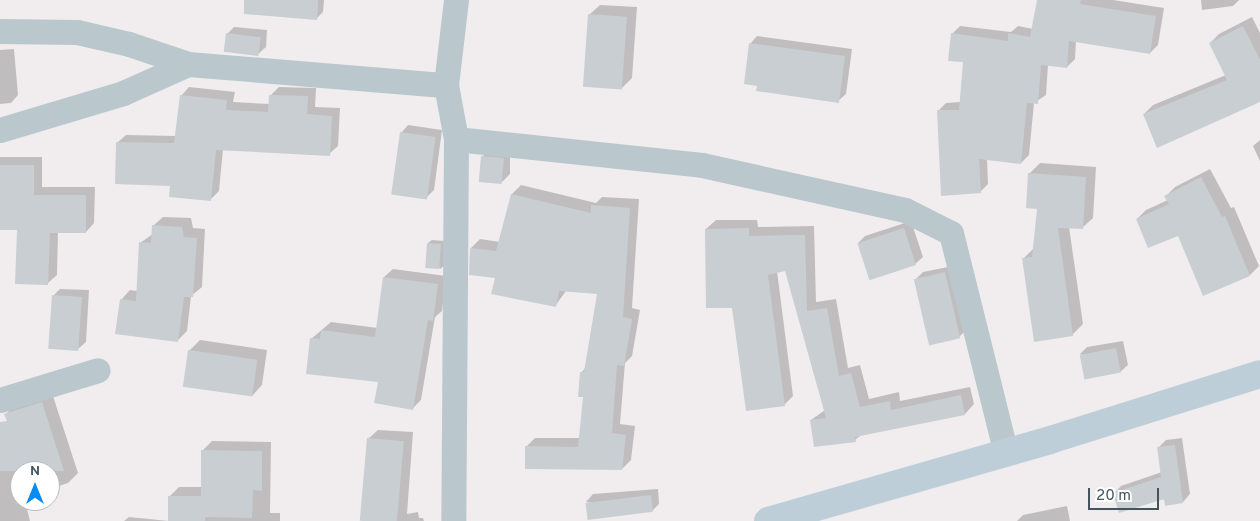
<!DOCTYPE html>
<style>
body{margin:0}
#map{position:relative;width:1260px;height:521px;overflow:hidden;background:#f1edee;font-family:Overpass,sans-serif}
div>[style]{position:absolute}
.shadow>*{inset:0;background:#0003}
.building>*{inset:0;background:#c9ced3;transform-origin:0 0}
.street>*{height:25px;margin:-12.5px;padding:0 12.5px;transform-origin:12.5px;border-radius:12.5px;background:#bac8ce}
.secondary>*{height:28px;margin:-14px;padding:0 14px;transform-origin:14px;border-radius:14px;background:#beced9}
span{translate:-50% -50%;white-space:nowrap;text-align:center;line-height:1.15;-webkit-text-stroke:4px #fff;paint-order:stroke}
.north{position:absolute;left:10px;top:461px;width:50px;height:50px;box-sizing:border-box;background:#fff;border:1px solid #b4bbbe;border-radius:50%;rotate:0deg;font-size:14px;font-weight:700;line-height:20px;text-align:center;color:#44545d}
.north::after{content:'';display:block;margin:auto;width:18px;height:22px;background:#098bf0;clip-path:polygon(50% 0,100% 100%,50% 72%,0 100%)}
.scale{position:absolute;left:1088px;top:488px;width:71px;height:22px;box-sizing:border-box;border:2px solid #44545d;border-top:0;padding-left:6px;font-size:15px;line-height:18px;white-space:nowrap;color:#44545d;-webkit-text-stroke:4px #fff;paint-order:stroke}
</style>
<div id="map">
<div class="shadow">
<div style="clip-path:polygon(280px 0,324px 0,323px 12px,316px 19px)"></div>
<div style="clip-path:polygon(1038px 0,1113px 0,1164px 8px,1158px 45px,1150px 53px,1076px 41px,1075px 59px,1067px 67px,1048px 65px,1046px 95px,1034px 103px,1029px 155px,1021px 163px,987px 159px,988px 184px,980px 192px,938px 111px,946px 103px,961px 102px,965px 61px,952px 34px,960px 26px,1011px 32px,1018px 26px,1033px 29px)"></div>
<div style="clip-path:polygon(1201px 0,1239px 0,1233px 6px,1202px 10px)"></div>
<div style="clip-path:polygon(600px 5px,637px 7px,632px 78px,621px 89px,589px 15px)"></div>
<div style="clip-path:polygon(1252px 17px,1260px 33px,1260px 100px,1144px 114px,1153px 105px,1226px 75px,1210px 43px,1219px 34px)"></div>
<div style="clip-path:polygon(234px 27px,267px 30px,266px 47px,258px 54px,227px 34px)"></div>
<div style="clip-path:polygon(757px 36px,852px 49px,846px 94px,838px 101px,750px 44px)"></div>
<div style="clip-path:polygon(14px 49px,18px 95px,11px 103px,0 104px,0 50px)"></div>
<div style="clip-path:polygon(189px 87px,235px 92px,233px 102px,270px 104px,271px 95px,279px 87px,316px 88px,315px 107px,340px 108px,338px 146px,329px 154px,223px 149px,219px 191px,210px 200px,172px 185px,117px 143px,126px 135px,176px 136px,181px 96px)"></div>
<div style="clip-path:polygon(408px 125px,442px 130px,434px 190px,427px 197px,401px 133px)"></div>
<div style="clip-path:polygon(1260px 140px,1260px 161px,1253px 146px)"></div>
<div style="clip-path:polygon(490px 149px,510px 152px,510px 174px,502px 182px,482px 157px)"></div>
<div style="clip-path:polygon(0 157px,42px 157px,42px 187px,95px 187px,94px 223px,86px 232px,58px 232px,57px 275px,48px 283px,18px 230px,0 229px)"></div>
<div style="clip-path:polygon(1040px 163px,1096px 167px,1093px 218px,1082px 228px,1069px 227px,1083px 324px,1072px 335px,1023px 259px,1034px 248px,1038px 208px,1029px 174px)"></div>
<div style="clip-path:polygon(1210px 169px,1231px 208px,1234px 207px,1259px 266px,1250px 275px,1178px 234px,1137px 219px,1146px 210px,1168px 200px,1166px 196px,1175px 187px)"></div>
<div style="clip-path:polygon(521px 185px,596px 203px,602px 197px,639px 199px,632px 308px,640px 310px,632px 356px,625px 363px,620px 424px,635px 426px,631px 460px,622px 469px,526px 447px,535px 438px,580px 438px,584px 396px,581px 373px,586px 367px,599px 293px,566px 291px,555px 306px,496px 277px,471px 248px,480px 239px,500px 242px,512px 194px)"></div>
<div style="clip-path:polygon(163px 217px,191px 218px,193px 228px,205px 229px,202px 287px,191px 296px,187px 331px,177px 341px,121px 300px,130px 290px,137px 291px,140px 243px,153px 234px,153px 226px)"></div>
<div style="clip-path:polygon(716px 220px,757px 220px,758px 227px,814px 226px,816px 302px,836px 299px,848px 368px,860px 365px,869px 399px,899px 392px,900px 401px,970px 387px,974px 404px,965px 414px,861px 435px,855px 440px,811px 420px,825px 410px,786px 270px,777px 271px,793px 396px,784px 405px,733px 306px,706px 229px)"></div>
<div style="clip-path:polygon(911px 221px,923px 257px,915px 264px,858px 243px,865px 236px)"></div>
<div style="clip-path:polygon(432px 240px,444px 241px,444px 266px,440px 269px,428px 243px)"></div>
<div style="clip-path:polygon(953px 266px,967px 329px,960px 336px,930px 343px,916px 279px,923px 272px)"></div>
<div style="clip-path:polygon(393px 269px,446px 276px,442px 311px,435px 317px,421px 400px,412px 409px,379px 381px,311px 339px,331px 322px,378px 328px,384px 277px)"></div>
<div style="clip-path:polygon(60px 289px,89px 290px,86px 342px,78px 349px,53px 296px)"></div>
<div style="clip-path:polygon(200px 340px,267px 350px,262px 385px,252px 396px,189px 351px)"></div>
<div style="clip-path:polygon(1123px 341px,1128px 365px,1120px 372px,1080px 354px,1087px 347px)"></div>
<div style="clip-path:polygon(52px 393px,78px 473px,68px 483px,50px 489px,50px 471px,20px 471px,20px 501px,25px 501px,30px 521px,0 521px,0 443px,14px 440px,6px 414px,16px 404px)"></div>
<div style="clip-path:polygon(378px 430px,413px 432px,407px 514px,418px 512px,419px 518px,423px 518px,424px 521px,363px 521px,368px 439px)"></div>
<div style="clip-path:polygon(1182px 438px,1190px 494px,1183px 502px,1114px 493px,1121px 486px,1162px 472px,1158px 448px,1166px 440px)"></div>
<div style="clip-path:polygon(212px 441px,271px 442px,270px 513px,280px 513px,280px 521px,169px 521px,170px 496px,179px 487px,202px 487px,203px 450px)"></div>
<div style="clip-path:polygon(658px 489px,659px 504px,652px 511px,586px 502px,593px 494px)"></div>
<div style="clip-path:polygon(1067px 506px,1070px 521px,1017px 521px,1023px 515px)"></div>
<div style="clip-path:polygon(129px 517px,169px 521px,124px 521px)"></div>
</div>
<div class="building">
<div style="clip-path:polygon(244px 0,318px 0,317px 20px,244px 14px)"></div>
<div style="clip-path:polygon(1037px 0,1081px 0,1080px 4px,1156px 16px,1150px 54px,1069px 41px,1067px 68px,1041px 65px,1038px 104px,1027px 103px,1021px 164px,979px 159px,981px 193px,941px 196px,937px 110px,959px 110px,963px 62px,948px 61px,951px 33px,1008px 41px,1008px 33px,1030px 37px)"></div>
<div style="left:588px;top:14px;width:39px;height:73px;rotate:4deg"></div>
<div style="clip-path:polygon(1243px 26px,1260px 60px,1260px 102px,1157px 148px,1143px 114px,1227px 80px,1209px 43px)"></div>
<div style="left:226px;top:33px;width:35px;height:19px;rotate:7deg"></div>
<div style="clip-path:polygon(749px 43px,845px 56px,839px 103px,756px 91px,757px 86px,744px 84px)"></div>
<div style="clip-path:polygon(180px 95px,227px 100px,226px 110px,268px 112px,269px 95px,308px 96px,307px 114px,332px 116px,330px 156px,216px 150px,211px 201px,169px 197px,170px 186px,115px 184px,116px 142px,174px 143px)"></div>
<div style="left:400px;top:132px;width:36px;height:63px;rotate:8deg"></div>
<div style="left:481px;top:156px;width:23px;height:26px;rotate:5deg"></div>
<div style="clip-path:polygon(0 165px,34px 165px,34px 195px,86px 195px,86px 233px,50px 233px,48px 285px,15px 284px,17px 230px,0 230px)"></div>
<div style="clip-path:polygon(1028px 173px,1086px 177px,1083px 229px,1058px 228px,1073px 336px,1034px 342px,1022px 258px,1032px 257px,1037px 209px,1026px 208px)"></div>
<div style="clip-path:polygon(1201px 177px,1222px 217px,1225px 216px,1250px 276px,1203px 296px,1178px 236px,1148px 248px,1136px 219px,1169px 204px,1164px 196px)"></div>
<div style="clip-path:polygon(511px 194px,591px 213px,591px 205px,630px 208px,623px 317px,632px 319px,624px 366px,617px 365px,612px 433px,626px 435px,622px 470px,525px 469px,525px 446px,578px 447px,583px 397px,578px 397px,580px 372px,584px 372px,597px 294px,559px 291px,556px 307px,491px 294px,495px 278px,469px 275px,470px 248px,496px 251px)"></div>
<div style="clip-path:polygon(152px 225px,182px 227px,184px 237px,197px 238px,193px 297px,184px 297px,178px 342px,115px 334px,120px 299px,136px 301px,139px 242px,151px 243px)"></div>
<div style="clip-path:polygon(749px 228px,749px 236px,805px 235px,807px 311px,827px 308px,839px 376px,851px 373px,860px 407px,890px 401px,891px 410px,961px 395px,965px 415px,855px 437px,856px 442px,814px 447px,810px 420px,826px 418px,785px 271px,768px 275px,785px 406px,746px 411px,732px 308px,706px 308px,705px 229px)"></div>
<div style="left:904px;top:228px;width:39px;height:49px;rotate:72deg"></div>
<div style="left:427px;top:243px;width:14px;height:25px;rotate:4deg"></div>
<div style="left:945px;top:272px;width:68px;height:32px;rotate:77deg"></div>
<div style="clip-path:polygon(383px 277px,438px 284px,433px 321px,428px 320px,413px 410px,374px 403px,378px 382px,306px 374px,310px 338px,320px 339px,321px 330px,375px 337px)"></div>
<div style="left:52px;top:295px;width:30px;height:54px;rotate:4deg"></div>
<div style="left:1116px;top:348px;width:25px;height:37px;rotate:79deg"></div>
<div style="left:188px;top:350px;width:70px;height:37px;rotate:8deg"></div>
<div style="clip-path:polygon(42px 402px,64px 471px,0 471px,0 422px,7px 421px,4px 414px)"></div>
<div style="left:367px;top:438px;width:37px;height:83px;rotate:5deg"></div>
<div style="clip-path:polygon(1175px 445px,1183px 503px,1165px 506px,1164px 499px,1119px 513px,1113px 493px,1161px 477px,1157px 447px)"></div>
<div style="clip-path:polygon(201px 450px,262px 451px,262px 491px,253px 490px,252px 518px,205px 517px,205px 521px,168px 521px,168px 496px,201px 496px)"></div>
<div style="left:651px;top:495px;width:17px;height:66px;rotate:83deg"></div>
</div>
<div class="street">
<div style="left:0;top:31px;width:77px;rotate:0.7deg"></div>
<div style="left:77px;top:32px;width:53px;rotate:13deg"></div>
<div style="left:129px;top:44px;width:62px;rotate:18.7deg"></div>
<div style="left:446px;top:85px;width:86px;rotate:-83.3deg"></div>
<div style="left:0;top:130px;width:128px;rotate:-16.7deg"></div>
<div style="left:123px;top:93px;width:71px;rotate:-24deg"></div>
<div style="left:188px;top:64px;width:259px;rotate:4.7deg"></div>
<div style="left:446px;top:85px;width:55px;rotate:79.5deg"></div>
<div style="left:456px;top:139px;width:382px;rotate:90.4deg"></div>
<div style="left:456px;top:139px;width:247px;rotate:6deg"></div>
<div style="left:702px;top:165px;width:208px;rotate:12.5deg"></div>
<div style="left:905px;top:210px;width:51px;rotate:26.6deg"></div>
<div style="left:951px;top:233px;width:227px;rotate:76deg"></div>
<div style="left:0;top:400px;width:102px;rotate:-17deg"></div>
</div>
<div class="secondary">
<div style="left:768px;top:521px;width:293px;rotate:-16deg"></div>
<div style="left:1050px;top:440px;width:220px;rotate:-17.4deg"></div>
</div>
<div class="north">N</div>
<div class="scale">20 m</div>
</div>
